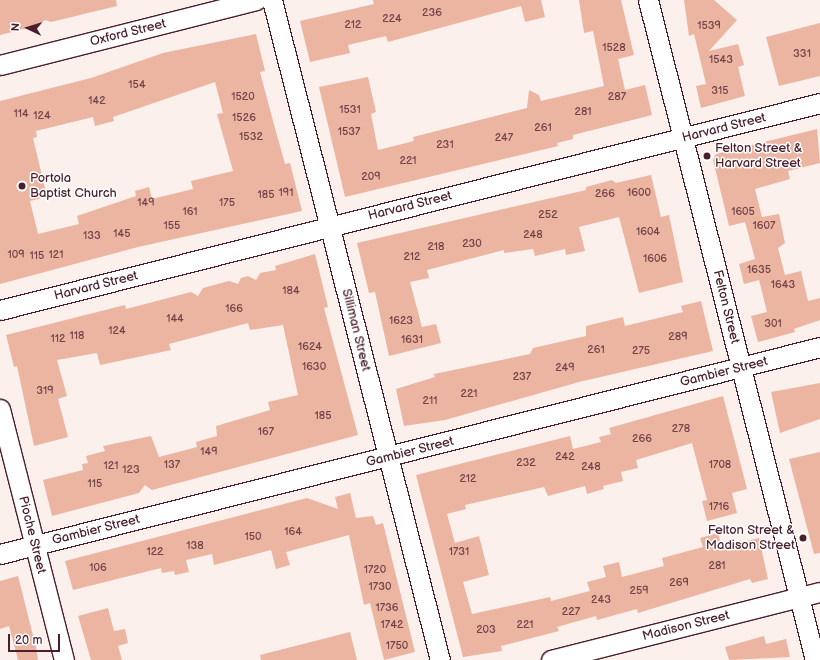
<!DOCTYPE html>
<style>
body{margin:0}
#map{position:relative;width:820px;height:660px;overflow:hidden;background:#fbf0ec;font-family:"Balsamiq Sans",sans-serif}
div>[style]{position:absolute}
.building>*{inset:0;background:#ecb5a2}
.roads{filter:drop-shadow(1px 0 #4a1f2b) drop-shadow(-1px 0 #4a1f2b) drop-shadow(0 1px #4a1f2b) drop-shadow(0 -1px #4a1f2b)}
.minor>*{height:19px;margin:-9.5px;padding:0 9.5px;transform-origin:9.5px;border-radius:9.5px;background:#fff}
.dots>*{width:11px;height:11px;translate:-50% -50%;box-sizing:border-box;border:2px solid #fff;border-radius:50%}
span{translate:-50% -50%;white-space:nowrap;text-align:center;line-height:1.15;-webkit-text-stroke:3px #fff;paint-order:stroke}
.number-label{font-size:11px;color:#724449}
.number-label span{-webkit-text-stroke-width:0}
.street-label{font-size:13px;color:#4a1f2b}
.poi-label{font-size:13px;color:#4a1f2b}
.left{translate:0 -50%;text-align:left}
.right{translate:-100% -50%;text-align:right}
.north{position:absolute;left:8px;top:8px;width:40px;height:40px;-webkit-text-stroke:3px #fff;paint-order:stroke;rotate:274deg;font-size:11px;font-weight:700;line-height:16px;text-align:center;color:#4a1f2b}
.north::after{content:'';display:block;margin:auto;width:14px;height:18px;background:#4a1f2b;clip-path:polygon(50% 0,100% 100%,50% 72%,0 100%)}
.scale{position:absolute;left:8px;top:634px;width:52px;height:18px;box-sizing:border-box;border:2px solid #4a1f2b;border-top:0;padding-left:5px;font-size:12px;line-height:14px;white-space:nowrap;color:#4a1f2b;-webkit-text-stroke:3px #fff;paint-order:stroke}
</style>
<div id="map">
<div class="building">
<div style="clip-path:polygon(0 0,116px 0,117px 6px,51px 22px,45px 20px,39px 25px,0 35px)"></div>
<div style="clip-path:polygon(373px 0,541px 0,545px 17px,525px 22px,521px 6px,388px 42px,386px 36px,348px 45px,350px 53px,310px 62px,300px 21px,374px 4px)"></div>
<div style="clip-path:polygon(579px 0,621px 0,634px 55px,618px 59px,625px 90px,645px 85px,652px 115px,573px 135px,573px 139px,557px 143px,558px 146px,345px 197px,319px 87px,368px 77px,376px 112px,371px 114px,378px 150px,414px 141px,413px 137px,527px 108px,529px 90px,539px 95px,541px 101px,604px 86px,593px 31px,584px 33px)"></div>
<div style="clip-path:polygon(684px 0,714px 0,737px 20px,709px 51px,738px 44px,744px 65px,738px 67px,745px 96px,701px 108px,696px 86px,706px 84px,694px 34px,689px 36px)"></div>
<div style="clip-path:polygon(820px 23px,820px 76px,779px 86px,766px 37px)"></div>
<div style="clip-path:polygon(evenodd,256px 34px,265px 71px,260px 72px,273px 121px,285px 164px,290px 163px,302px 211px,138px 247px,0 284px,0 101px,91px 78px,163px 53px,256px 34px,215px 82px,223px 113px,217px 114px,233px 171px,191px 181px,193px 189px,152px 199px,149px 187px,135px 191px,136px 196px,77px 216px,79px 224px,38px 234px,30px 201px,47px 197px,33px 138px,37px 137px,36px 131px,93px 117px,95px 126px,114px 121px,113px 117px,215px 82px)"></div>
<div style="clip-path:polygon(817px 129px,820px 163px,788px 171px,790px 179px,755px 189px,762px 217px,779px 214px,785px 243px,778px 248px,785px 275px,801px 271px,808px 301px,820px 298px,820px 320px,794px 329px,795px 332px,758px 342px,751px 316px,767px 312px,759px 280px,744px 284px,739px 264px,755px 259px,745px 222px,729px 226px,713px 160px,716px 154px)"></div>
<div style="clip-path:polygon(651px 175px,661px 217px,669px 215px,683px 282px,639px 293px,619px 217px,579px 227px,585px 251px,566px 255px,565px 249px,535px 256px,533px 249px,504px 253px,504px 250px,427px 270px,429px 278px,410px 282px,422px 327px,436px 324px,441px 343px,389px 356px,375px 292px,369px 293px,357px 243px,586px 190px,586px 187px,612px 180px,616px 183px)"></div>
<div style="clip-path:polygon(315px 254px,328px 307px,324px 308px,358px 435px,152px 490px,145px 485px,139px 493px,52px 516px,43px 480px,83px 470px,82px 464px,88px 463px,86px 456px,105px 451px,103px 446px,151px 436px,159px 457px,197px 447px,196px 442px,217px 436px,216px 426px,270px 410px,268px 402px,298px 395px,283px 325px,250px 330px,248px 323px,169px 344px,171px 350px,100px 365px,97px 353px,57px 360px,67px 396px,58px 399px,68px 437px,34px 446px,17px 366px,14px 367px,6px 335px,125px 305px,126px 309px,191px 292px,198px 296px,203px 288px,229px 281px,238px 284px,241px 278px,248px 276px,256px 280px,260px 273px,276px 270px,275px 266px)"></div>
<div style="clip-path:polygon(701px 301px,713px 351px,579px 382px,445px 420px,404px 426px,396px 389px,435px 377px,434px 374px,530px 354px,533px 348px,586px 336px,586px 326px,623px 317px,625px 326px,683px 312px,681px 306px)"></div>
<div style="clip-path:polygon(820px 383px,820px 419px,780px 433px,771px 392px)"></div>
<div style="clip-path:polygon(723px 396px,747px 489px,732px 493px,737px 513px,707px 521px,702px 501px,707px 500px,692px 443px,636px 460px,638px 468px,621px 472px,623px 481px,603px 486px,604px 489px,587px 494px,585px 486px,548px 496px,544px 487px,465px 505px,466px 509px,447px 514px,455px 543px,479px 536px,489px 575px,463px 582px,472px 614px,550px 597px,551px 601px,590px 591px,587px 582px,606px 577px,603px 566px,619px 562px,622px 577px,664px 566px,662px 558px,703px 547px,700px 538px,718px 533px,722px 547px,759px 538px,768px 579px,752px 583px,750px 579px,638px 613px,637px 609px,597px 620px,596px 616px,557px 627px,559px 631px,501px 646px,502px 651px,463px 657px,416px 475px,570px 436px,573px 449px,601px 442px,599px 437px,611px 434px,609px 428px)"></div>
<div style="clip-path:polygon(820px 452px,820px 553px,814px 554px,789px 459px)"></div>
<div style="clip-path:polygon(350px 493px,356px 518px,373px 516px,376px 525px,383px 523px,415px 652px,384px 660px,370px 603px,364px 605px,349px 535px,286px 552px,290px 565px,276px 569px,271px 550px,214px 565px,212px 554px,186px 560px,189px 572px,175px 575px,174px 571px,162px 573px,161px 568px,73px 590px,65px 561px,307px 498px,338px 509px,335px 497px)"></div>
<div style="clip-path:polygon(18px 576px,36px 647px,38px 660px,18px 660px,9px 626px,0 629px,0 581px)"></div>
<div style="clip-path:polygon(108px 608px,114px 631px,125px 629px,128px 643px,118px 646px,122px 660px,91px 660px,78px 616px)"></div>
<div style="clip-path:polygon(350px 632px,357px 660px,261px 660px,260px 655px)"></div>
<div style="clip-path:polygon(764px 636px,766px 644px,786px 639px,790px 657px,729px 660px,725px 647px)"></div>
</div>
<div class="roads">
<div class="minor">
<div style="left:272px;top:0;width:681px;rotate:75.72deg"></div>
<div style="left:648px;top:0;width:681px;rotate:75.8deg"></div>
<div style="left:0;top:65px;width:264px;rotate:-14.2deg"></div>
<div style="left:0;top:310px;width:846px;rotate:-14.17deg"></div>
<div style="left:0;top:409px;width:259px;rotate:75.7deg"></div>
<div style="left:0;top:554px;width:846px;rotate:-14.17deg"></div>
<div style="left:551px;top:660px;width:277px;rotate:-14.2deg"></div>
</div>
</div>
<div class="dots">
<div style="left:707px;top:156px;background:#4a1f2b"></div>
<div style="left:22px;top:186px;background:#4a1f2b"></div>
<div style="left:803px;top:538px;background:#4a1f2b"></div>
</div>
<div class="number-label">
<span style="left:432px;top:13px">236</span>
<span style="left:392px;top:19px">224</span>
<span style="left:353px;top:25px">212</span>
<span style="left:709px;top:26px">1539</span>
<span style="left:614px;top:48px">1528</span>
<span style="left:802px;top:54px">331</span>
<span style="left:721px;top:60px">1543</span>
<span style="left:137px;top:85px">154</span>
<span style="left:720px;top:91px">315</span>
<span style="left:243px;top:97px">1520</span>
<span style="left:617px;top:97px">287</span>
<span style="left:97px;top:101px">142</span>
<span style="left:350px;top:110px">1531</span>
<span style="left:583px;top:112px">281</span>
<span style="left:21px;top:114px">114</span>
<span style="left:42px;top:116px">124</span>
<span style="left:244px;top:118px">1526</span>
<span style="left:543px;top:128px">261</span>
<span style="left:349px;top:132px">1537</span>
<span style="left:251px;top:137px">1532</span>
<span style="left:504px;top:138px">247</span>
<span style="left:445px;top:145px">231</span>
<span style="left:408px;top:161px">221</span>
<span style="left:371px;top:177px">209</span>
<span style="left:286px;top:193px">191</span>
<span style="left:639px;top:193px">1600</span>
<span style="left:605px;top:194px">266</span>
<span style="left:266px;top:195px">185</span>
<span style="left:146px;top:203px">149</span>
<span style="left:227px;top:203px">175</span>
<span style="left:190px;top:212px">161</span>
<span style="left:743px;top:212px">1605</span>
<span style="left:548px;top:215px">252</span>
<span style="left:172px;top:226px">155</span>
<span style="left:764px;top:226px">1607</span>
<span style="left:648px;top:232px">1604</span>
<span style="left:122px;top:234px">145</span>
<span style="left:533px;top:235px">248</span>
<span style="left:92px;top:236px">133</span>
<span style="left:472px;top:244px">230</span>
<span style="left:436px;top:247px">218</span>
<span style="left:16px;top:255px">109</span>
<span style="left:56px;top:255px">121</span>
<span style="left:37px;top:256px">115</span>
<span style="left:412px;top:257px">212</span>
<span style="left:655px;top:259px">1606</span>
<span style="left:759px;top:270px">1635</span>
<span style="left:783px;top:285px">1643</span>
<span style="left:291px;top:291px">184</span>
<span style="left:234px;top:309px">166</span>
<span style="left:175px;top:319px">144</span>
<span style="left:401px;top:321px">1623</span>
<span style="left:773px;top:324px">301</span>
<span style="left:117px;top:331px">124</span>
<span style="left:77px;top:336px">118</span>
<span style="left:678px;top:337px">289</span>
<span style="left:58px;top:339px">112</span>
<span style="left:412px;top:340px">1631</span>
<span style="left:310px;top:347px">1624</span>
<span style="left:596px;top:350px">261</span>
<span style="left:641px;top:351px">275</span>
<span style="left:314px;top:367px">1630</span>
<span style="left:565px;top:368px">249</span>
<span style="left:522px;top:377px">237</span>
<span style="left:45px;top:391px">319</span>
<span style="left:469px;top:394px">221</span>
<span style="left:430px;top:401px">211</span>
<span style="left:323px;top:416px">185</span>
<span style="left:681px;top:429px">278</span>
<span style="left:266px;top:432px">167</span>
<span style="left:642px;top:439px">266</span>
<span style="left:209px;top:452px">149</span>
<span style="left:565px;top:457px">242</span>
<span style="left:526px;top:463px">232</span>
<span style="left:172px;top:465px">137</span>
<span style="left:720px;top:465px">1708</span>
<span style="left:111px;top:466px">121</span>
<span style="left:591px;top:467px">248</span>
<span style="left:131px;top:470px">123</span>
<span style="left:468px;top:479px">212</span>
<span style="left:95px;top:484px">115</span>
<span style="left:719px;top:507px">1716</span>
<span style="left:293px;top:532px">164</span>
<span style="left:253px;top:537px">150</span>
<span style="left:195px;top:546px">138</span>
<span style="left:155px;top:552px">122</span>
<span style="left:459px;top:552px">1731</span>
<span style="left:717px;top:566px">281</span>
<span style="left:98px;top:568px">106</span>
<span style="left:375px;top:570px">1720</span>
<span style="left:679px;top:583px">269</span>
<span style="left:380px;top:587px">1730</span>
<span style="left:639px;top:591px">259</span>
<span style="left:601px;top:600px">243</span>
<span style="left:387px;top:608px">1736</span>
<span style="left:571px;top:612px">227</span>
<span style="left:392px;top:625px">1742</span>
<span style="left:525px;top:625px">221</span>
<span style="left:486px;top:630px">203</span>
<span style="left:397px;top:646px">1750</span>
</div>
<div class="street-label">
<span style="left:128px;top:33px;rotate:-14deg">Oxford Street</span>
<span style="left:724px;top:128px;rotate:-14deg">Harvard Street</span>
<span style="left:410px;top:206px;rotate:-14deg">Harvard Street</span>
<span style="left:96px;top:286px;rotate:-14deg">Harvard Street</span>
<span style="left:726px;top:307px;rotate:76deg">Felton Street</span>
<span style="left:356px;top:330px;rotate:76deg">Silliman Street</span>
<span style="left:724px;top:372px;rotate:-14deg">Gambier Street</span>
<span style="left:410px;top:452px;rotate:-14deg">Gambier Street</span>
<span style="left:96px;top:530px;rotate:-14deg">Gambier Street</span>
<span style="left:32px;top:535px;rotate:76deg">Pioche Street</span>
<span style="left:686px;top:626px;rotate:-14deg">Madison Street</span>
</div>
<div class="poi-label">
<span class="left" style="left:715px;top:156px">Felton Street &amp;<br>Harvard Street</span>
<span class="left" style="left:30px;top:186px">Portola<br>Baptist Church</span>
<span class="right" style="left:795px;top:538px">Felton Street &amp;<br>Madison Street</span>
</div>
<div class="north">N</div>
<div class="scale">20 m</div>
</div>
